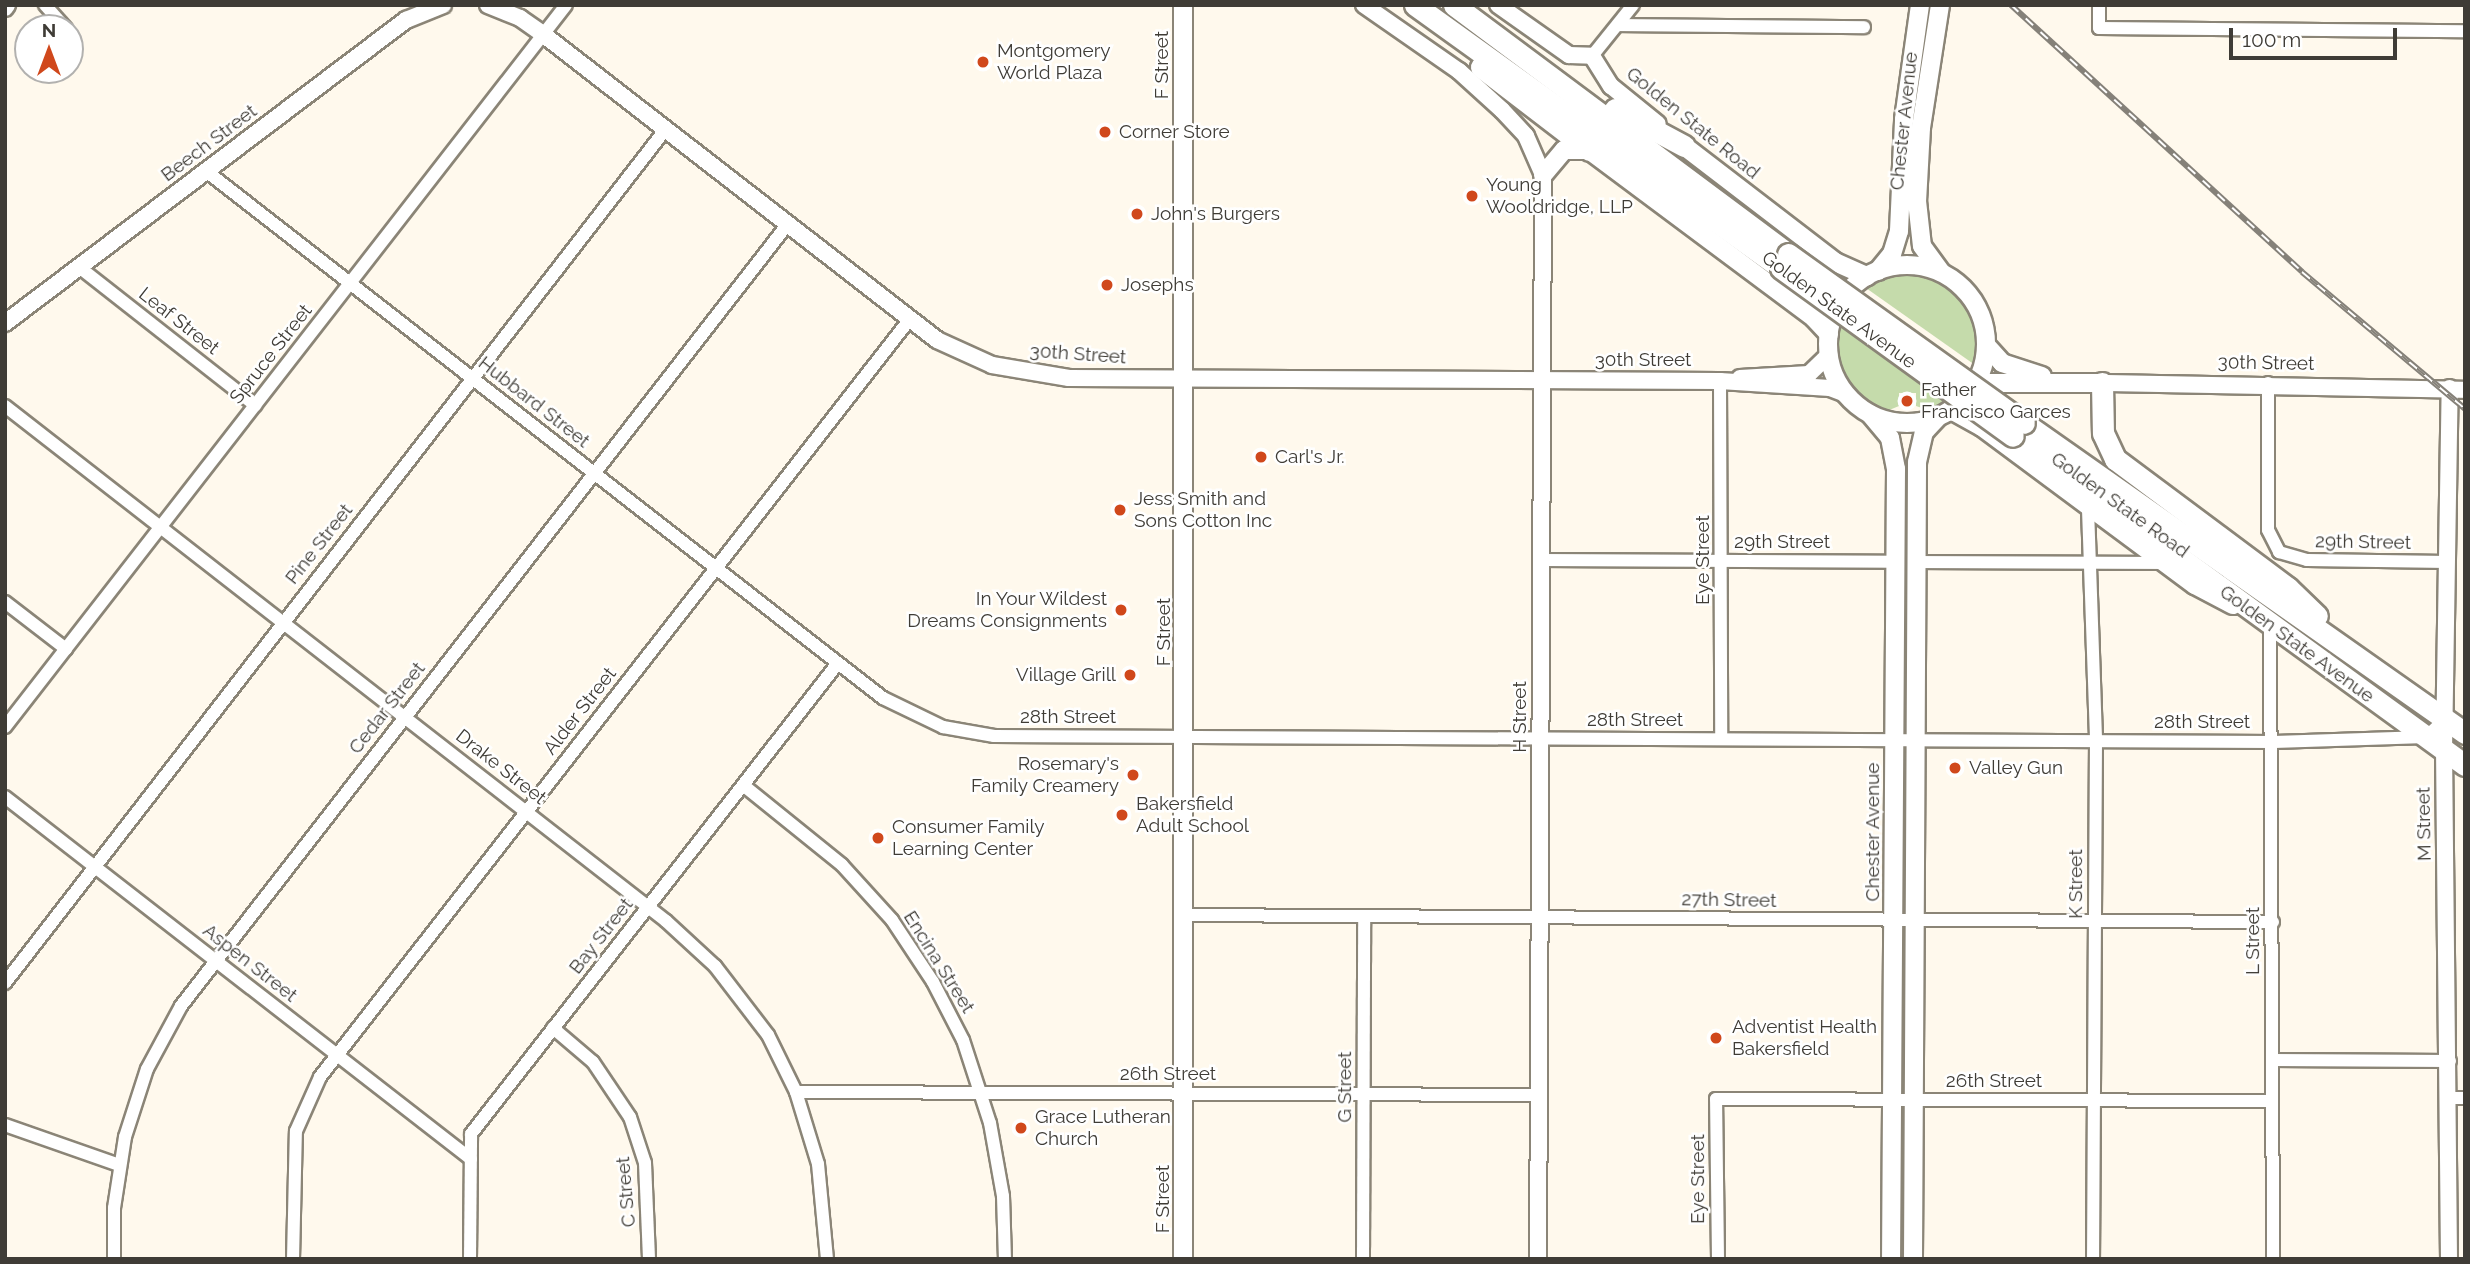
<!DOCTYPE html>
<style>
body{margin:0}
#map{position:relative;width:2470px;height:1264px;overflow:hidden;background:#fff9ed;font-family:Raleway,sans-serif}
div>[style]{position:absolute}
.green>*{inset:0;background:#c5dbab}
.roads{filter:drop-shadow(2px 0 #8b8577) drop-shadow(-2px 0 #8b8577) drop-shadow(0 2px #8b8577) drop-shadow(0 -2px #8b8577)}
.minor>*{height:12px;margin:-6px;padding:0 6px;transform-origin:6px;border-radius:6px;background:#fff}
.tertiary>*{height:16px;margin:-8px;padding:0 8px;transform-origin:8px;border-radius:8px;background:#fff}
.secondary>*{height:18px;margin:-9px;padding:0 9px;transform-origin:9px;border-radius:9px;background:#fff}
.secondary>.ring{margin:-9px;padding:0;box-sizing:content-box;background:none;border:18px solid #fff;border-radius:50%}
.trunk>*{height:21px;margin:-10.5px;padding:0 10.5px;transform-origin:10.5px;border-radius:10.5px;background:#fff}
.rail>*{height:6px;margin-top:-3px;transform-origin:0;background:repeating-linear-gradient(90deg,#fff 0 10px,#858179 0 20px);box-sizing:border-box;border-block:2px solid #858179}
.bridges{filter:drop-shadow(2px 0 #8b8577) drop-shadow(-2px 0 #8b8577) drop-shadow(0 2px #8b8577) drop-shadow(0 -2px #8b8577)}
.trunk-bridge>*{height:21px;margin:-10.5px;padding:0 10.5px;transform-origin:10.5px;border-radius:10.5px;background:#fff}
.dots>*{width:19px;height:19px;translate:-50% -50%;box-sizing:border-box;border:4px solid #fff;border-radius:50%}
span{translate:-50% -50%;white-space:nowrap;text-align:center;line-height:1.15;-webkit-text-stroke:5px #fff;paint-order:stroke}
.poi-label{font-size:19px;color:#3f3c36}
.left{translate:0 -50%;text-align:left}
.right{translate:-100% -50%;text-align:right}
.street-label{font-size:19px;color:#3f3c36}
.frame{position:absolute;inset:0;border:7px solid #3f3c36;pointer-events:none}
.north{position:absolute;left:14px;top:14px;width:70px;height:70px;box-sizing:border-box;background:#fff;border:2px solid #b2b1af;border-radius:50%;rotate:0deg;font-size:19px;font-weight:700;line-height:28px;text-align:center;color:#3f3c36}
.north::after{content:'';display:block;margin:auto;width:24px;height:32px;background:#d0481c;clip-path:polygon(50% 0,100% 100%,50% 72%,0 100%)}
.scale{position:absolute;left:2229px;top:28px;width:168px;height:32px;box-sizing:border-box;border:4px solid #3f3c36;border-top:0;padding-left:9px;font-size:21px;line-height:24px;white-space:nowrap;color:#3f3c36;-webkit-text-stroke:5px #fff;paint-order:stroke}
</style>
<div id="map">
<div class="green">
<div style="clip-path:polygon(1908px 274px,1936px 280px,1965px 303px,1978px 333px,1975px 365px,1866px 288px,1887px 277px)"></div>
<div style="clip-path:polygon(1841px 318px,1951px 400px,1934px 412px,1916px 406px,1916px 393px,1899px 393px,1899px 406px,1882px 413px,1865px 403px,1850px 388px,1836px 358px)"></div>
</div>
<div class="roads">
<div class="minor">
<div style="left:45px;top:5px;width:31px;rotate:48deg"></div>
<div style="left:2099px;top:5px;width:23px;rotate:90deg"></div>
<div style="left:2099px;top:28px;width:366px;rotate:0.5deg"></div>
<div style="left:1619px;top:25px;width:245px;rotate:0.5deg"></div>
<div style="left:1592px;top:56px;width:65px;rotate:-51.2deg"></div>
<div style="left:206px;top:171px;width:858px;rotate:37.9deg"></div>
<div style="left:883px;top:698px;width:67px;rotate:25.8deg"></div>
<div style="left:943px;top:727px;width:52px;rotate:10deg"></div>
<div style="left:994px;top:736px;width:1280px;rotate:0.27deg"></div>
<div style="left:2274px;top:742px;width:152px;rotate:-1.9deg"></div>
<div style="left:2426px;top:737px;width:26px;rotate:-43deg"></div>
<div style="left:79px;top:267px;width:224px;rotate:38.1deg"></div>
<div style="left:1720px;top:381px;width:358px;rotate:89.8deg"></div>
<div style="left:2268px;top:383px;width:147px;rotate:90deg"></div>
<div style="left:2268px;top:530px;width:25px;rotate:63deg"></div>
<div style="left:2279px;top:552px;width:29px;rotate:16deg"></div>
<div style="left:2307px;top:560px;width:141px;rotate:0.8deg"></div>
<div style="left:5px;top:406px;width:838px;rotate:37.92deg"></div>
<div style="left:666px;top:921px;width:67px;rotate:42.6deg"></div>
<div style="left:715px;top:966px;width:87px;rotate:52.5deg"></div>
<div style="left:768px;top:1035px;width:64px;rotate:63.8deg"></div>
<div style="left:796px;top:1092px;width:75px;rotate:73deg"></div>
<div style="left:818px;top:1164px;width:95px;rotate:84.6deg"></div>
<div style="left:2088px;top:509px;width:232px;rotate:88deg"></div>
<div style="left:2096px;top:741px;width:518px;rotate:90.33deg"></div>
<div style="left:1541px;top:560px;width:355px;rotate:0.3deg"></div>
<div style="left:1917px;top:562px;width:248px;rotate:0.2deg"></div>
<div style="left:5px;top:602px;width:77px;rotate:37.6deg"></div>
<div style="left:2270px;top:624px;width:635px;rotate:89.73deg"></div>
<div style="left:5px;top:727px;width:914px;rotate:-52.15deg"></div>
<div style="left:743px;top:785px;width:127px;rotate:38.9deg"></div>
<div style="left:842px;top:865px;width:74px;rotate:47.7deg"></div>
<div style="left:892px;top:920px;width:74px;rotate:56.5deg"></div>
<div style="left:933px;top:982px;width:65px;rotate:62.7deg"></div>
<div style="left:963px;top:1040px;width:87px;rotate:72deg"></div>
<div style="left:990px;top:1123px;width:74px;rotate:79.9deg"></div>
<div style="left:1003px;top:1196px;width:63px;rotate:88.2deg"></div>
<div style="left:5px;top:797px;width:590px;rotate:37.84deg"></div>
<div style="left:1185px;top:915px;width:1088px;rotate:0.37deg"></div>
<div style="left:5px;top:983px;width:1079px;rotate:-52.27deg"></div>
<div style="left:553px;top:1028px;width:52px;rotate:40.4deg"></div>
<div style="left:593px;top:1062px;width:66px;rotate:56.1deg"></div>
<div style="left:630px;top:1117px;width:48px;rotate:71.9deg"></div>
<div style="left:645px;top:1163px;width:96px;rotate:87.6deg"></div>
<div style="left:2272px;top:1060px;width:178px;rotate:0.3deg"></div>
<div style="left:796px;top:1092px;width:743px;rotate:0.23deg"></div>
<div style="left:2450px;top:1098px;width:15px"></div>
<div style="left:5px;top:1125px;width:121px;rotate:19.3deg"></div>
<div style="left:114px;top:1259px;width:51px;rotate:-90deg"></div>
<div style="left:114px;top:1208px;width:72px;rotate:-81.2deg"></div>
<div style="left:125px;top:1137px;width:71px;rotate:-72.1deg"></div>
<div style="left:147px;top:1069px;width:72px;rotate:-61.6deg"></div>
<div style="left:181px;top:1006px;width:989px;rotate:-52.19deg"></div>
<div style="left:293px;top:1259px;width:128px;rotate:-88.7deg"></div>
<div style="left:296px;top:1131px;width:59px;rotate:-66deg"></div>
<div style="left:320px;top:1077px;width:959px;rotate:-52.11deg"></div>
<div style="left:470px;top:1259px;width:125px;rotate:-89.5deg"></div>
<div style="left:471px;top:1134px;width:597px;rotate:-52.07deg"></div>
<div style="left:1363px;top:1259px;width:343px;rotate:-89.8deg"></div>
<div style="left:1718px;top:1259px;width:160px;rotate:-90.7deg"></div>
<div style="left:1716px;top:1099px;width:556px;rotate:0.21deg"></div>
</div>
<div class="tertiary">
<div style="left:488px;top:5px;width:35px;rotate:22deg"></div>
<div style="left:520px;top:18px;width:29px;rotate:35deg"></div>
<div style="left:544px;top:35px;width:497px;rotate:37.8deg"></div>
<div style="left:937px;top:340px;width:60px;rotate:24.4deg"></div>
<div style="left:992px;top:365px;width:78px;rotate:9.6deg"></div>
<div style="left:1069px;top:378px;width:651px;rotate:0.26deg"></div>
<div style="left:1720px;top:381px;width:110px;rotate:3.6deg"></div>
<div style="left:1830px;top:388px;width:17px;rotate:21deg"></div>
<div style="left:1364px;top:5px;width:116px;rotate:34.8deg"></div>
<div style="left:1459px;top:71px;width:58px;rotate:42.2deg"></div>
<div style="left:1502px;top:110px;width:35px;rotate:47deg"></div>
<div style="left:1526px;top:136px;width:43px;rotate:66.4deg"></div>
<div style="left:1543px;top:175px;width:1084px;rotate:90.26deg"></div>
<div style="left:1498px;top:5px;width:87px;rotate:35.2deg"></div>
<div style="left:1569px;top:55px;width:23px;rotate:2deg"></div>
<div style="left:1592px;top:56px;width:36px;rotate:58deg"></div>
<div style="left:1611px;top:86px;width:60px;rotate:39deg"></div>
<div style="left:5px;top:8px;width:4px;rotate:-56deg"></div>
<div style="left:5px;top:323px;width:503px;rotate:-37.08deg"></div>
<div style="left:406px;top:20px;width:40px;rotate:-22deg"></div>
<div style="left:1740px;top:378px;width:69px;rotate:-3.3deg"></div>
<div style="left:1809px;top:374px;width:28px;rotate:-44deg"></div>
<div style="left:2102px;top:383px;width:363px;rotate:1.1deg"></div>
<div style="left:2449px;top:1259px;width:509px;rotate:-90.56deg"></div>
<div style="left:2444px;top:750px;width:362px;rotate:-89.1deg"></div>
</div>
<div class="secondary">
<div style="left:1183px;top:5px;width:1254px;rotate:90deg"></div>
<div style="left:1940px;top:5px;width:124px;rotate:98.8deg"></div>
<div style="left:1921px;top:128px;width:73px;rotate:93.1deg"></div>
<div style="left:1917px;top:201px;width:45px;rotate:83.7deg"></div>
<div style="left:1922px;top:246px;width:32px;rotate:54deg"></div>
<div style="left:1684px;top:146px;width:190px;rotate:37.5deg"></div>
<div style="left:1835px;top:262px;width:35px;rotate:24deg"></div>
<div style="left:1543px;top:175px;width:33px;rotate:-50deg"></div>
<div style="left:1564px;top:150px;width:25px"></div>
<div style="left:1589px;top:150px;width:281px;rotate:36.7deg"></div>
<div style="left:1814px;top:318px;width:22px;rotate:47deg"></div>
<div class="ring" style="left:1828px;top:265px;width:140px;height:140px"></div>
<div style="left:1878px;top:271px;width:22px;rotate:-51deg"></div>
<div style="left:1892px;top:254px;width:24px;rotate:-73deg"></div>
<div style="left:1899px;top:231px;width:112px;rotate:-87.4deg"></div>
<div style="left:1904px;top:119px;width:115px;rotate:-82deg"></div>
<div style="left:1986px;top:345px;width:24px;rotate:48deg"></div>
<div style="left:2002px;top:363px;width:42px;rotate:18deg"></div>
<div style="left:1976px;top:383px;width:126px"></div>
<div style="left:1951px;top:410px;width:35px;rotate:29deg"></div>
<div style="left:1982px;top:427px;width:265px;rotate:36.6deg"></div>
<div style="left:2195px;top:585px;width:43px;rotate:27.8deg"></div>
<div style="left:1870px;top:414px;width:31px;rotate:50deg"></div>
<div style="left:1890px;top:438px;width:32px;rotate:79deg"></div>
<div style="left:1896px;top:469px;width:790px;rotate:90.36deg"></div>
<div style="left:1913px;top:1259px;width:797px;rotate:-89.71deg"></div>
<div style="left:1917px;top:462px;width:31px;rotate:-77deg"></div>
<div style="left:1924px;top:432px;width:21px;rotate:-47deg"></div>
</div>
<div class="trunk">
<div style="left:1415px;top:5px;width:451px;rotate:35.7deg"></div>
<div style="left:1454px;top:5px;width:417px;rotate:36.7deg"></div>
<div style="left:1481px;top:67px;width:136px;rotate:37.5deg"></div>
<div style="left:1615px;top:109px;width:78px;rotate:28.2deg"></div>
<div style="left:2102px;top:383px;width:50px;rotate:88.9deg"></div>
<div style="left:2103px;top:433px;width:29px;rotate:65deg"></div>
<div style="left:2115px;top:459px;width:216px;rotate:36.7deg"></div>
<div style="left:2288px;top:588px;width:40px;rotate:44deg"></div>
<div style="left:2024px;top:423px;width:539px;rotate:35.11deg"></div>
<div style="left:2013px;top:436px;width:559px;rotate:36.05deg"></div>
</div>
</div>
<div class="rail">
<div style="left:2011px;top:5px;width:395px;rotate:42.5deg"></div>
<div style="left:2302px;top:272px;width:213px;rotate:40deg"></div>
</div>
<div class="bridges">
<div class="trunk-bridge">
<div style="left:1788px;top:254px;width:290px;rotate:35.6deg"></div>
<div style="left:1781px;top:268px;width:286px;rotate:35.9deg"></div>
</div>
</div>
<div class="dots">
<div style="left:983px;top:62px;background:#d0481c"></div>
<div style="left:1105px;top:132px;background:#d0481c"></div>
<div style="left:1472px;top:196px;background:#d0481c"></div>
<div style="left:1137px;top:214px;background:#d0481c"></div>
<div style="left:1107px;top:285px;background:#d0481c"></div>
<div style="left:1907px;top:401px;background:#d0481c"></div>
<div style="left:1261px;top:457px;background:#d0481c"></div>
<div style="left:1120px;top:510px;background:#d0481c"></div>
<div style="left:1121px;top:610px;background:#d0481c"></div>
<div style="left:1130px;top:675px;background:#d0481c"></div>
<div style="left:1955px;top:768px;background:#d0481c"></div>
<div style="left:1133px;top:775px;background:#d0481c"></div>
<div style="left:1122px;top:815px;background:#d0481c"></div>
<div style="left:878px;top:838px;background:#d0481c"></div>
<div style="left:1716px;top:1038px;background:#d0481c"></div>
<div style="left:1021px;top:1128px;background:#d0481c"></div>
</div>
<div class="poi-label">
<span class="left" style="left:997px;top:62px">Montgomery<br>World Plaza</span>
<span class="left" style="left:1119px;top:132px">Corner Store</span>
<span class="left" style="left:1486px;top:196px">Young<br>Wooldridge, LLP</span>
<span class="left" style="left:1151px;top:214px">John's Burgers</span>
<span class="left" style="left:1121px;top:285px">Josephs</span>
<span class="left" style="left:1921px;top:401px">Father<br>Francisco Garces</span>
<span class="left" style="left:1275px;top:457px">Carl's Jr.</span>
<span class="left" style="left:1134px;top:510px">Jess Smith and<br>Sons Cotton Inc</span>
<span class="right" style="left:1107px;top:610px">In Your Wildest<br>Dreams Consignments</span>
<span class="right" style="left:1116px;top:675px">Village Grill</span>
<span class="right" style="left:1119px;top:775px">Rosemary's<br>Family Creamery</span>
<span class="left" style="left:1969px;top:768px">Valley Gun</span>
<span class="left" style="left:1136px;top:815px">Bakersfield<br>Adult School</span>
<span class="left" style="left:892px;top:838px">Consumer Family<br>Learning Center</span>
<span class="left" style="left:1732px;top:1038px">Adventist Health<br>Bakersfield</span>
<span class="left" style="left:1035px;top:1128px">Grace Lutheran<br>Church</span>
</div>
<div class="street-label">
<span style="left:1162px;top:65px;rotate:-90deg">F Street</span>
<span style="left:1904px;top:121px;rotate:-84deg">Chester Avenue</span>
<span style="left:1693px;top:123px;rotate:39deg">Golden State Road</span>
<span style="left:209px;top:143px;rotate:-37deg">Beech Street</span>
<span style="left:1839px;top:310px;rotate:36deg">Golden State Avenue</span>
<span style="left:179px;top:321px;rotate:38deg">Leaf Street</span>
<span style="left:271px;top:354px;rotate:-52deg">Spruce Street</span>
<span style="left:1078px;top:354px;rotate:4deg">30th Street</span>
<span style="left:1643px;top:360px">30th Street</span>
<span style="left:2266px;top:363px;rotate:1deg">30th Street</span>
<span style="left:534px;top:402px;rotate:38deg">Hubbard Street</span>
<span style="left:2120px;top:505px;rotate:36deg">Golden State Road</span>
<span style="left:1782px;top:542px">29th Street</span>
<span style="left:2363px;top:542px;rotate:1deg">29th Street</span>
<span style="left:319px;top:544px;rotate:-52deg">Pine Street</span>
<span style="left:1703px;top:560px;rotate:-90deg">Eye Street</span>
<span style="left:1164px;top:632px;rotate:-90deg">F Street</span>
<span style="left:2297px;top:644px;rotate:36deg">Golden State Avenue</span>
<span style="left:387px;top:708px;rotate:-52deg">Cedar Street</span>
<span style="left:580px;top:711px;rotate:-52deg">Alder Street</span>
<span style="left:1068px;top:717px">28th Street</span>
<span style="left:1520px;top:717px;rotate:-90deg">H Street</span>
<span style="left:1635px;top:720px">28th Street</span>
<span style="left:2202px;top:722px">28th Street</span>
<span style="left:501px;top:767px;rotate:38deg">Drake Street</span>
<span style="left:2424px;top:824px;rotate:-91deg">M Street</span>
<span style="left:1873px;top:832px;rotate:-90deg">Chester Avenue</span>
<span style="left:2076px;top:884px;rotate:-90deg">K Street</span>
<span style="left:1729px;top:900px;rotate:1deg">27th Street</span>
<span style="left:601px;top:936px;rotate:-52deg">Bay Street</span>
<span style="left:2253px;top:941px;rotate:-90deg">L Street</span>
<span style="left:939px;top:962px;rotate:58deg">Encina Street</span>
<span style="left:250px;top:963px;rotate:38deg">Aspen Street</span>
<span style="left:1168px;top:1074px">26th Street</span>
<span style="left:1994px;top:1081px">26th Street</span>
<span style="left:1345px;top:1087px;rotate:-90deg">G Street</span>
<span style="left:1698px;top:1179px;rotate:-90deg">Eye Street</span>
<span style="left:626px;top:1192px;rotate:-95deg">C Street</span>
<span style="left:1163px;top:1199px;rotate:-90deg">F Street</span>
</div>
<div class="frame"></div>
<div class="north">N</div>
<div class="scale">100 m</div>
</div>
